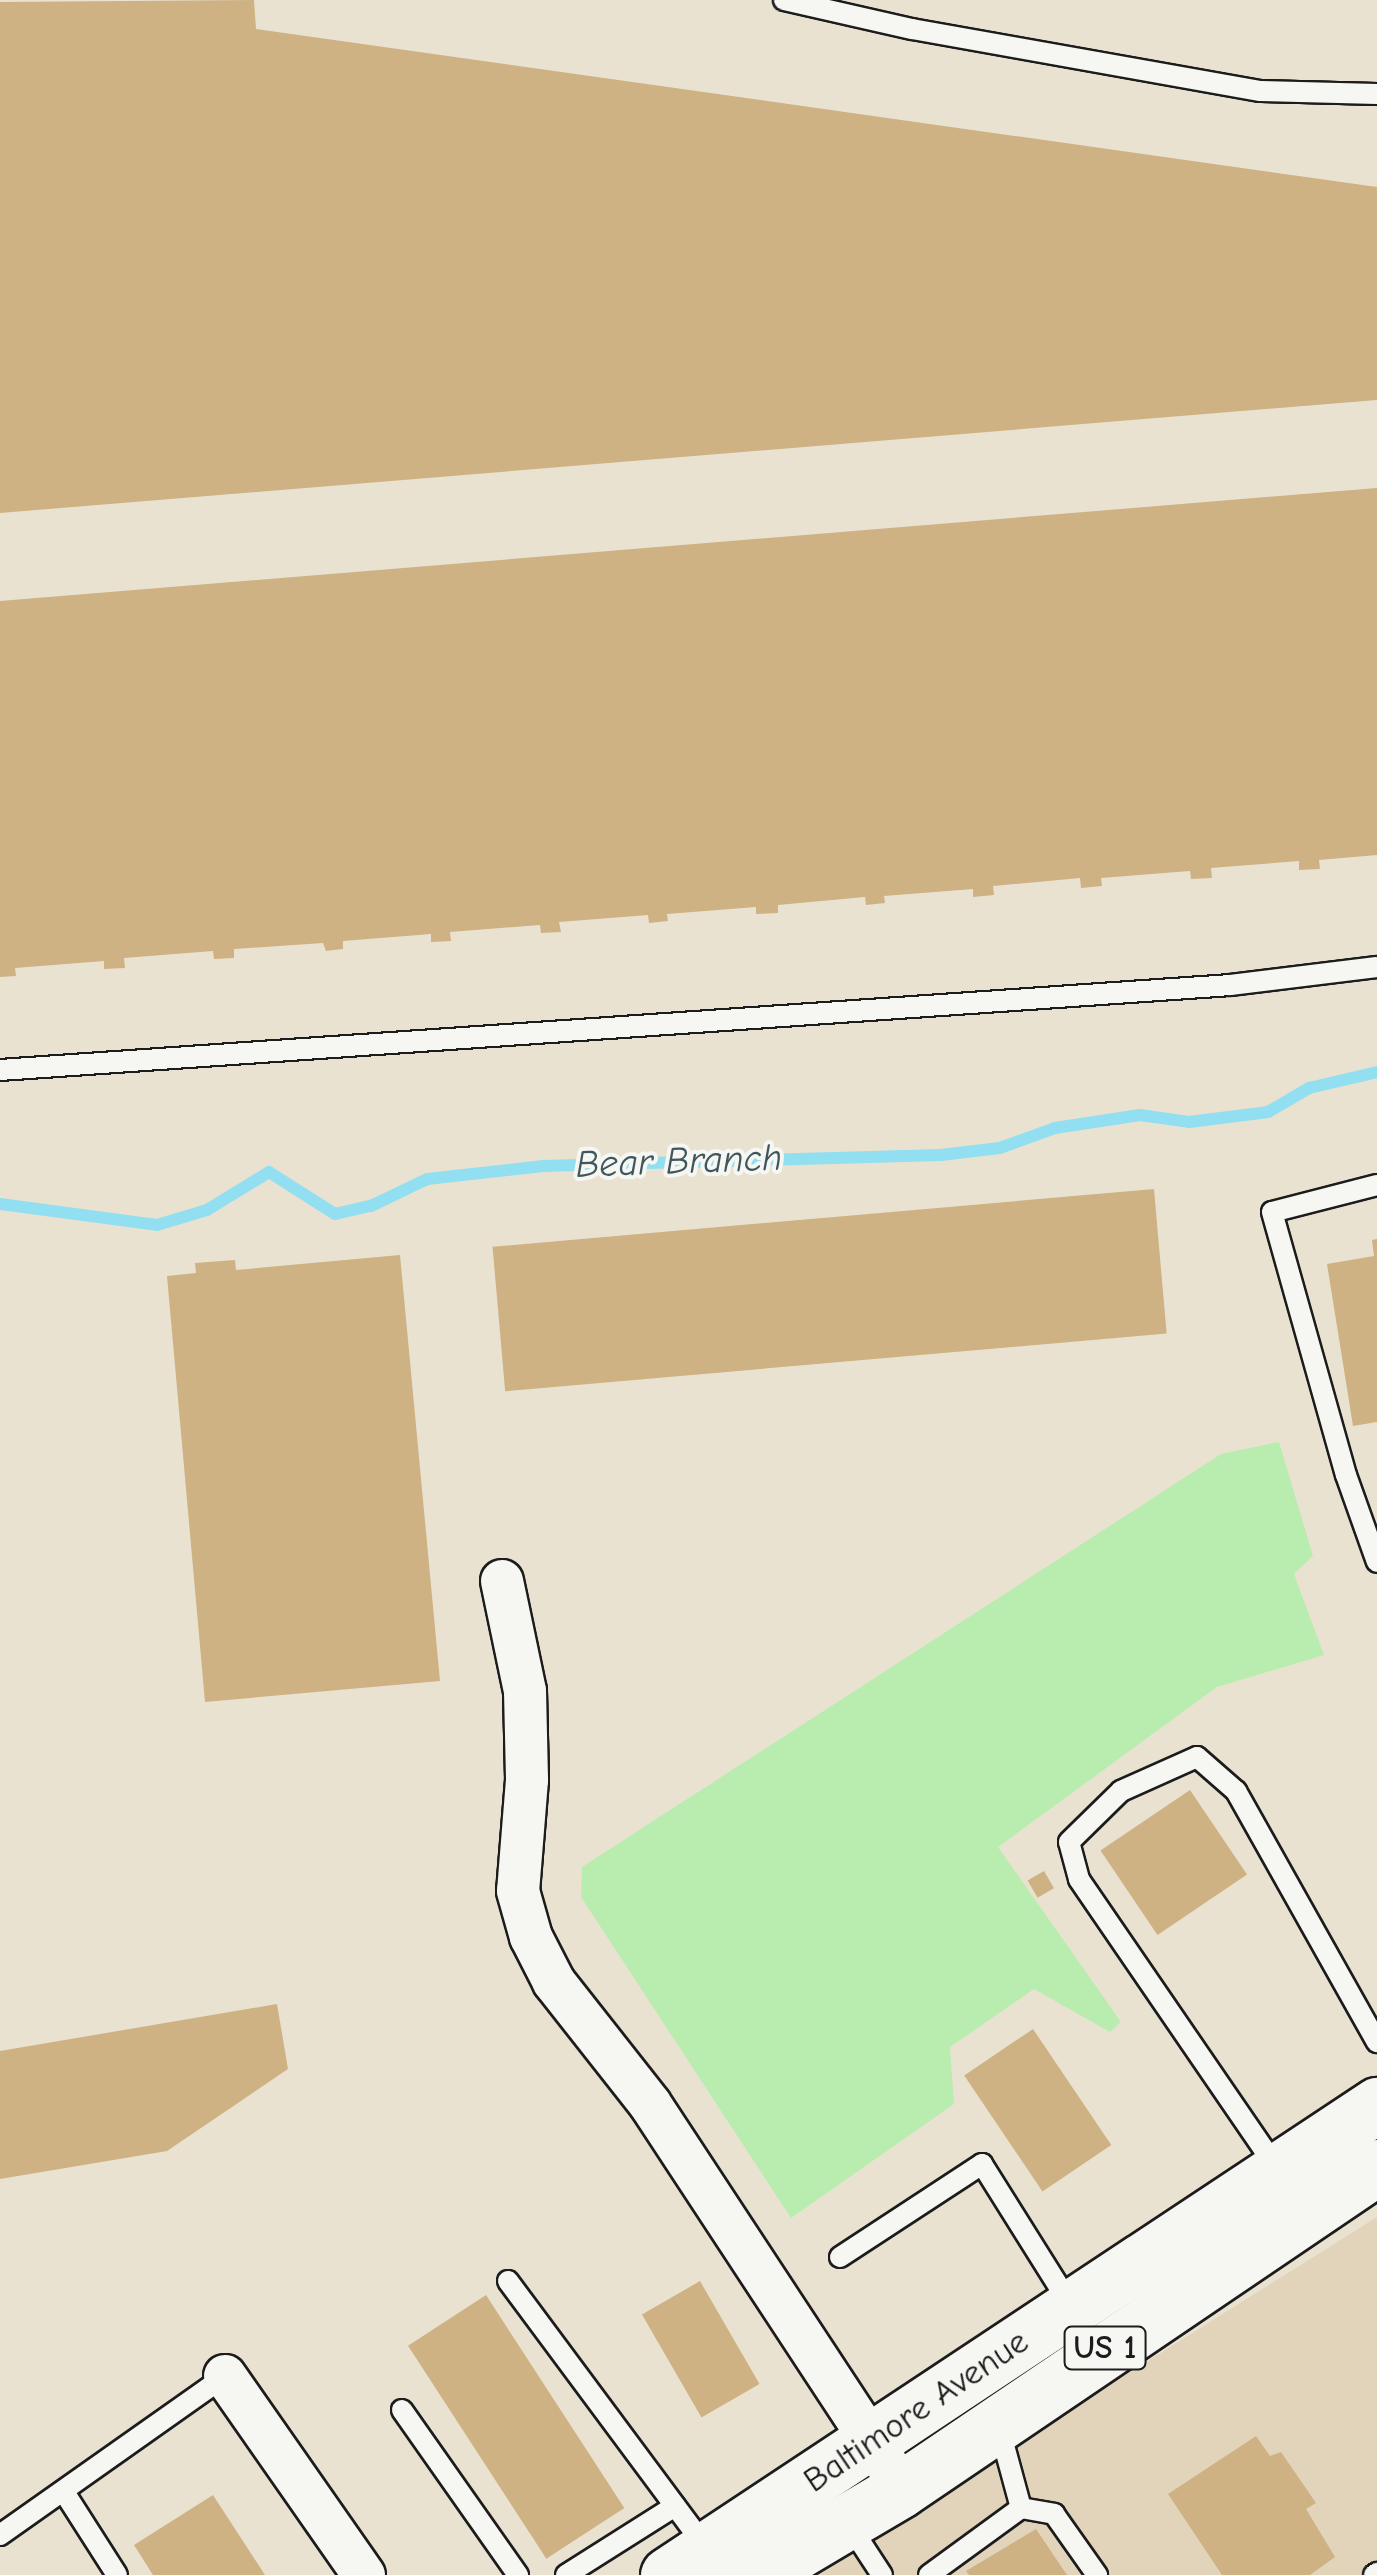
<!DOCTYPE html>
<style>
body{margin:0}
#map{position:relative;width:1377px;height:2575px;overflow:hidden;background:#eae2d1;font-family:"Comic Neue",sans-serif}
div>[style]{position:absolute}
.built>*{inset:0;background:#e2d4ba}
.green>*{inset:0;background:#b8edaf}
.stream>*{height:12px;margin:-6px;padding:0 6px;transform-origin:6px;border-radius:6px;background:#91dff0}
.building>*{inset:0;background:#ceb284;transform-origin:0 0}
.roads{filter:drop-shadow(2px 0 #1c1c1c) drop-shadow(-2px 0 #1c1c1c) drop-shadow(0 2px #1c1c1c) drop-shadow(0 -2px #1c1c1c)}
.service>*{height:20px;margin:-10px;padding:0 10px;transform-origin:10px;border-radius:10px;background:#f6f6f2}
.minor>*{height:42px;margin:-21px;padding:0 21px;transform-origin:21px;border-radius:21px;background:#f6f6f2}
.primary>*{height:55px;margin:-27.5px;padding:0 27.5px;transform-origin:27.5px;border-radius:27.5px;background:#f6f6f2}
span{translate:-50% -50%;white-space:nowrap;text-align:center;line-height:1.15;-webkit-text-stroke:8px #f6f6f2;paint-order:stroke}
.shield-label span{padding:2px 8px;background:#f6f6f2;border:2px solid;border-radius:8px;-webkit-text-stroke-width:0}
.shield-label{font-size:32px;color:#1c1c1c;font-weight:700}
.street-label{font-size:35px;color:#1c1c1c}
.water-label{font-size:38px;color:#3f565c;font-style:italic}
</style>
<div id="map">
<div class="built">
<div style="clip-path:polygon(1377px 2217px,1377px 2575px,819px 2575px,1022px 2440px)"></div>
</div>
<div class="green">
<div style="clip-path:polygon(1279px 1442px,1313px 1556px,1294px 1574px,1324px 1655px,1217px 1687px,998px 1847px,1121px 2022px,1110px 2032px,1034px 1989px,950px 2047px,954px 2104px,791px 2218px,581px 1897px,582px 1867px,1221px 1454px)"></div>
</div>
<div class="stream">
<div style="left:0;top:1204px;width:158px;rotate:7.6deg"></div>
<div style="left:157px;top:1225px;width:52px;rotate:-16.7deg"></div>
<div style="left:207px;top:1210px;width:73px;rotate:-31.5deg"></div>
<div style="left:269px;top:1172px;width:78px;rotate:32.5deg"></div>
<div style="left:335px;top:1214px;width:37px;rotate:-13deg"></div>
<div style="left:371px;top:1206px;width:62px;rotate:-25.7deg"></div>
<div style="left:427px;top:1179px;width:117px;rotate:-6.4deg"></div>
<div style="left:543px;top:1166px;width:398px;rotate:-1.6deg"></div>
<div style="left:941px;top:1155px;width:59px;rotate:-6.8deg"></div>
<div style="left:1000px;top:1148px;width:59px;rotate:-20deg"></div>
<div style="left:1055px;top:1128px;width:86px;rotate:-8.7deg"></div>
<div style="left:1140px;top:1115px;width:49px;rotate:8.1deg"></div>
<div style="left:1189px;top:1122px;width:80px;rotate:-7.2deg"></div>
<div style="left:1268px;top:1112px;width:48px;rotate:-30.3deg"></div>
<div style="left:1309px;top:1088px;width:70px;rotate:-13.2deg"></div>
</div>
<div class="building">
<div style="clip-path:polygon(254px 0,256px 29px,1377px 187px,1377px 400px,0 513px,0 2px)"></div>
<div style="clip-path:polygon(1377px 488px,1377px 855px,1319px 860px,1320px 869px,1299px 870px,1299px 861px,1211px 868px,1212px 878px,1191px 879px,1190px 871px,1101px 878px,1102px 886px,1081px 888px,1080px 878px,993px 886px,994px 895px,973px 897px,973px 889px,884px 896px,885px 903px,866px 905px,865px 897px,778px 905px,778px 913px,756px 914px,756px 907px,667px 914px,668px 921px,649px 923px,648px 915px,559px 922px,561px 932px,541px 933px,540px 925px,450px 932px,451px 941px,431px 942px,431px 934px,343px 941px,343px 949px,326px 951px,323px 943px,234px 949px,234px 958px,214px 959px,213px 951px,124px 958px,125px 968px,104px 969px,104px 961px,15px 968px,16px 976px,0 977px,0 601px)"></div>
<div style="left:1154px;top:1189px;width:145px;height:664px;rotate:85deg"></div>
<div style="clip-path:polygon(1377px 1239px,1377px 1422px,1353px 1426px,1327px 1264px,1374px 1256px,1372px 1240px)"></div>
<div style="clip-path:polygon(400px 1255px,440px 1681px,205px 1702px,167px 1276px,196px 1273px,195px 1263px,235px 1260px,236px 1270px)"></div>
<div style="left:1190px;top:1790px;width:102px;height:108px;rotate:56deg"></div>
<div style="left:1044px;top:1871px;width:20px;height:19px;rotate:60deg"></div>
<div style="clip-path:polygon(277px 2004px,288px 2069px,167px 2151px,0 2179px,0 2051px)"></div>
<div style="left:1033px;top:2029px;width:140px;height:83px;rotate:56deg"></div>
<div style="left:700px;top:2281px;width:119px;height:67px;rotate:60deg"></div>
<div style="left:486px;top:2295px;width:254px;height:93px;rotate:57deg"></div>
<div style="clip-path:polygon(1256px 2436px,1270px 2456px,1281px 2452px,1316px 2503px,1306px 2509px,1335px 2557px,1310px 2575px,1222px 2575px,1168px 2494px)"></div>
<div style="clip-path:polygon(213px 2495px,265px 2575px,153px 2575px,134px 2545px)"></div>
<div style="clip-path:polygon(1036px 2529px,1067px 2575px,969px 2575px,966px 2571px)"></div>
</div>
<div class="roads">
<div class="service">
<div style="left:784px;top:0;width:131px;rotate:12.8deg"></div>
<div style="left:912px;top:29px;width:354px;rotate:10.1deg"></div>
<div style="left:1261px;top:91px;width:116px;rotate:1.5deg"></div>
<div style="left:0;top:1070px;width:1233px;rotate:-3.95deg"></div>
<div style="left:1230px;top:985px;width:148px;rotate:-7deg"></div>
<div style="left:1377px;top:1185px;width:108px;rotate:165.6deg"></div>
<div style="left:1272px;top:1212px;width:273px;rotate:74.3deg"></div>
<div style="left:1346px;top:1475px;width:92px;rotate:70.4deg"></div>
<div style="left:1276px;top:2167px;width:349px;rotate:-124.4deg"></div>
<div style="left:1079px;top:1879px;width:38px;rotate:-105deg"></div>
<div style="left:1069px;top:1842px;width:73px;rotate:-44.4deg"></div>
<div style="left:1121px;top:1791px;width:83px;rotate:-24.1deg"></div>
<div style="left:1197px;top:1757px;width:52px;rotate:41.1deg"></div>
<div style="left:1236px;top:1791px;width:288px;rotate:60.7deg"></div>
<div style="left:840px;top:2257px;width:170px;rotate:-33.2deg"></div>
<div style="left:982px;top:2164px;width:168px;rotate:57.9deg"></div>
<div style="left:508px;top:2281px;width:366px;rotate:53.4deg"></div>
<div style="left:402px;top:2410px;width:202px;rotate:54.9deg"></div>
<div style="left:999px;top:2427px;width:84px;rotate:74.8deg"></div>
<div style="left:1021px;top:2508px;width:34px;rotate:10deg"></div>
<div style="left:1054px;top:2514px;width:75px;rotate:54.8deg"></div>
<div style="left:64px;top:2492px;width:98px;rotate:57.4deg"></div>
<div style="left:848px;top:2523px;width:62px;rotate:56.8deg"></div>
<div style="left:0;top:2535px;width:276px;rotate:-35.2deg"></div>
<div style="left:566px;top:2575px;width:129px;rotate:-32.3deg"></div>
<div style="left:929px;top:2575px;width:114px;rotate:-36.1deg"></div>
<div style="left:1374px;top:2575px;width:4px;rotate:-34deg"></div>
</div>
<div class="minor">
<div style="left:502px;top:1581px;width:112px;rotate:78.2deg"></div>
<div style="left:525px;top:1691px;width:89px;rotate:88.7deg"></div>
<div style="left:527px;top:1780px;width:111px;rotate:94.6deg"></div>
<div style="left:518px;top:1891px;width:48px;rotate:74.2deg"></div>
<div style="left:531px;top:1937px;width:51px;rotate:62.9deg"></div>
<div style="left:554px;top:1982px;width:155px;rotate:51.8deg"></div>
<div style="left:650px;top:2104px;width:433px;rotate:56.7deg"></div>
<div style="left:225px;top:2376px;width:243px;rotate:55.1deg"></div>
</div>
<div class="primary">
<div style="left:668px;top:2575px;width:851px;rotate:-33.54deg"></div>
<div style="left:757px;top:2575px;width:166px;rotate:-30.7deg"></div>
<div style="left:900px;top:2490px;width:576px;rotate:-34.1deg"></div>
</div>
</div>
<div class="shield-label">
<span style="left:1105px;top:2348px">US 1</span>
</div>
<div class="street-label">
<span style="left:916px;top:2411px;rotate:-34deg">Baltimore Avenue</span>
</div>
<div class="water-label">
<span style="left:679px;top:1162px;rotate:-2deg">Bear Branch</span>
</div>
</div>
